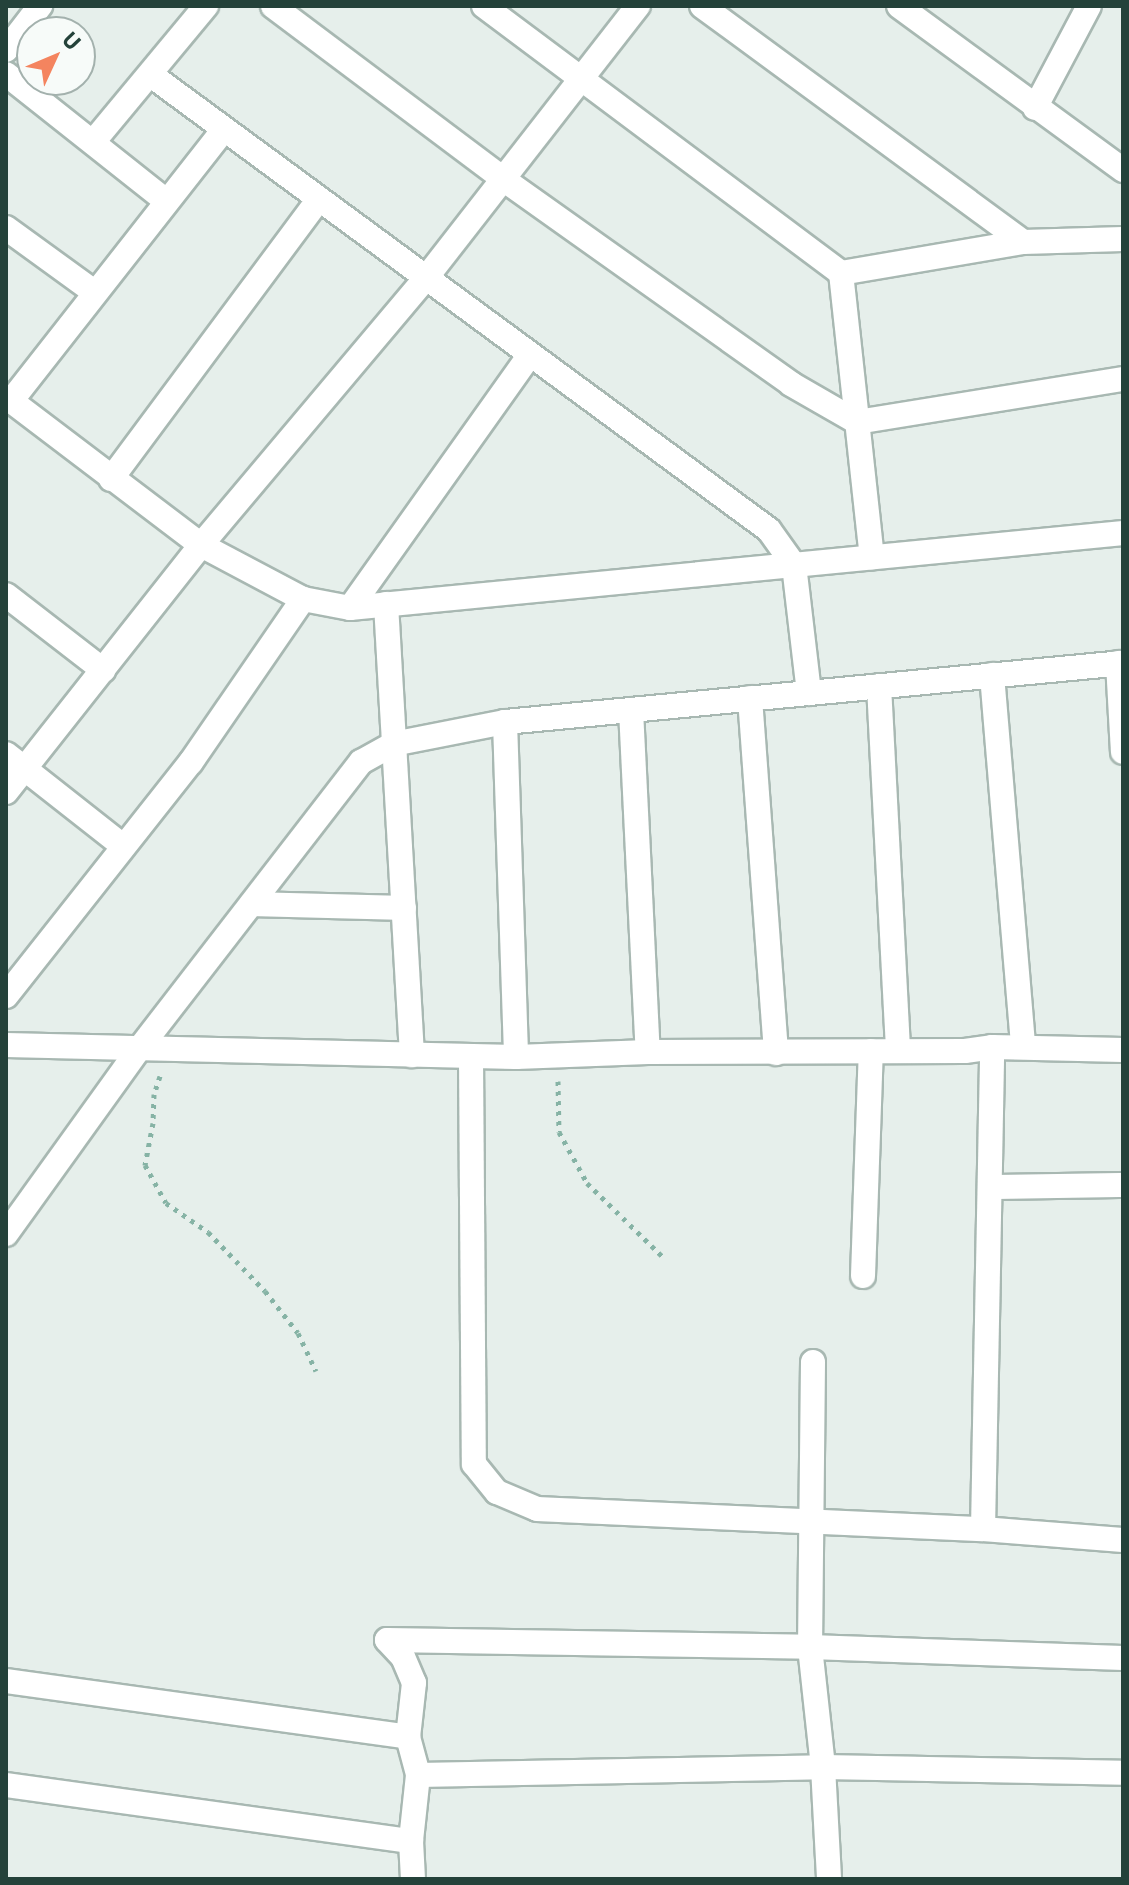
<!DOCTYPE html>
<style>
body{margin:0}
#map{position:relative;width:1129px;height:1885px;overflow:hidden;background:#e6efeb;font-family:"IBM Plex Sans",sans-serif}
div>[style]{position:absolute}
.path>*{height:5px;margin-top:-2.5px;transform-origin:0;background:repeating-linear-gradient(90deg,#86b3a5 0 4px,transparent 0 10px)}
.roads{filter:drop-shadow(2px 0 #a8b8b2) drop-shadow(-2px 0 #a8b8b2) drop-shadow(0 2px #a8b8b2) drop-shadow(0 -2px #a8b8b2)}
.street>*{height:24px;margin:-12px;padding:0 12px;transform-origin:12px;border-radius:12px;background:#fff}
span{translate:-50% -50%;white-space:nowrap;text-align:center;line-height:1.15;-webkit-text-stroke:6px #f7fbf9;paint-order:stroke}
.frame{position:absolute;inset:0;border:8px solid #24423a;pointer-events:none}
.north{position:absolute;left:16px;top:16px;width:80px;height:80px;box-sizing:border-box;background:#f7fbf9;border:2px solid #a3b1ad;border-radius:50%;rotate:46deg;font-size:22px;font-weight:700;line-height:32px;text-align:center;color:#24423a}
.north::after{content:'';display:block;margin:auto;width:28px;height:36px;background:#f4845f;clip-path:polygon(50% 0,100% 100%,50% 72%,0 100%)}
</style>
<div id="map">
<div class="path">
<div style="left:160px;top:1076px;width:19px;rotate:108deg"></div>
<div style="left:154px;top:1094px;width:29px;rotate:92deg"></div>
<div style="left:153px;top:1123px;width:43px;rotate:100.8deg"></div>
<div style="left:145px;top:1165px;width:43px;rotate:61.1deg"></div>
<div style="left:166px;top:1203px;width:51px;rotate:34.6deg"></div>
<div style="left:208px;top:1232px;width:82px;rotate:46deg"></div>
<div style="left:265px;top:1291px;width:53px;rotate:51.8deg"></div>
<div style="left:298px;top:1333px;width:42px;rotate:64.7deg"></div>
<div style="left:558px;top:1081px;width:51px;rotate:88.9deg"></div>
<div style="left:559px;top:1132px;width:58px;rotate:61.2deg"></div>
<div style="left:587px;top:1183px;width:105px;rotate:44.2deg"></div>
</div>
<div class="roads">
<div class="street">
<div style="left:273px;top:6px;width:288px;rotate:36.9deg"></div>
<div style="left:503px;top:179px;width:354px;rotate:35.4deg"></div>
<div style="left:791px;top:384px;width:76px;rotate:29.9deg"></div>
<div style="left:857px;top:422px;width:269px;rotate:-9.2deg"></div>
<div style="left:484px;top:6px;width:446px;rotate:36.8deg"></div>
<div style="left:841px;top:273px;width:286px;rotate:83.8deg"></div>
<div style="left:702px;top:6px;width:398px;rotate:36.3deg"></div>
<div style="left:899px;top:6px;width:278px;rotate:36.2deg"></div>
<div style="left:6px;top:50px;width:56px;rotate:-52.3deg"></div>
<div style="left:6px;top:74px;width:203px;rotate:38.4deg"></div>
<div style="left:151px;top:75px;width:767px;rotate:36.36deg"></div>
<div style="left:769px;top:530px;width:43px;rotate:54.5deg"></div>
<div style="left:794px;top:565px;width:129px;rotate:83.3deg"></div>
<div style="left:1035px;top:108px;width:115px;rotate:-62.1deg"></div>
<div style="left:93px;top:142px;width:177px;rotate:-50.3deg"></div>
<div style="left:6px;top:228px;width:109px;rotate:36deg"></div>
<div style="left:841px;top:273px;width:185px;rotate:-9.7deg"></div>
<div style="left:1023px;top:242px;width:100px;rotate:-1.7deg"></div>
<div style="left:6px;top:397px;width:245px;rotate:37.2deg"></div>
<div style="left:201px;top:545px;width:115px;rotate:27.9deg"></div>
<div style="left:303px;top:599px;width:48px;rotate:10.8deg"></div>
<div style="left:350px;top:608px;width:777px;rotate:-5.54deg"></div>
<div style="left:11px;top:401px;width:345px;rotate:-51.9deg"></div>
<div style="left:111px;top:479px;width:349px;rotate:-53.4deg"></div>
<div style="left:6px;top:595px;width:123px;rotate:37.7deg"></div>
<div style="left:386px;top:604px;width:452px;rotate:86.7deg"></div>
<div style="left:350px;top:608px;width:310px;rotate:-54.6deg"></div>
<div style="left:1118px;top:663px;width:89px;rotate:86.8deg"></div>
<div style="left:992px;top:675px;width:373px;rotate:85.2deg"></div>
<div style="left:879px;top:686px;width:364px;rotate:87deg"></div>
<div style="left:750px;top:698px;width:356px;rotate:85.8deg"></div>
<div style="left:631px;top:710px;width:342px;rotate:87.2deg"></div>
<div style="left:505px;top:722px;width:335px;rotate:88.1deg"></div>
<div style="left:6px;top:754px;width:149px;rotate:38.2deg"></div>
<div style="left:6px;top:792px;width:315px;rotate:-51.7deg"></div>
<div style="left:201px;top:545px;width:349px;rotate:-49.9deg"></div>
<div style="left:426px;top:278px;width:345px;rotate:-52.1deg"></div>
<div style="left:252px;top:904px;width:152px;rotate:1.5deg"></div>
<div style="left:6px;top:996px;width:298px;rotate:-51.7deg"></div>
<div style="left:191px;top:762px;width:198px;rotate:-55.5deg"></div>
<div style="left:6px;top:1045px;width:510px;rotate:1.35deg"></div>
<div style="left:516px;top:1057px;width:132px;rotate:-2.2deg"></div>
<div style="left:648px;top:1052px;width:317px;rotate:-0.2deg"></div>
<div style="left:965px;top:1051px;width:27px;rotate:-8deg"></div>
<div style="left:992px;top:1047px;width:131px;rotate:1.3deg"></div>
<div style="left:471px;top:1057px;width:407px;rotate:89.6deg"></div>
<div style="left:474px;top:1464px;width:36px;rotate:51deg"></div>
<div style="left:497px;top:1492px;width:43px;rotate:23deg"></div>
<div style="left:537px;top:1509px;width:446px;rotate:2.6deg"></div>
<div style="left:983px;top:1529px;width:140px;rotate:4.5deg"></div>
<div style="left:992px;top:1187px;width:131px;rotate:-0.9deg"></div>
<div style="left:6px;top:1234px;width:228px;rotate:-54.3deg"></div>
<div style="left:139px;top:1049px;width:363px;rotate:-52.3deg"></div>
<div style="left:361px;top:762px;width:37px;rotate:-29deg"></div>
<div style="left:393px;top:744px;width:114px;rotate:-11.1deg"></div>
<div style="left:505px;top:722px;width:621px;rotate:-5.45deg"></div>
<div style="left:863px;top:1276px;width:225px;rotate:-88deg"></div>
<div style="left:813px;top:1362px;width:285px;rotate:90.6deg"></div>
<div style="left:810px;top:1647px;width:121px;rotate:83.8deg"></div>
<div style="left:823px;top:1767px;width:112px;rotate:86.9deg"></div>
<div style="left:983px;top:1529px;width:482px;rotate:-88.9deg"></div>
<div style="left:387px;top:1640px;width:423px;rotate:0.9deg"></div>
<div style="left:810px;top:1647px;width:313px;rotate:2deg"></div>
<div style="left:387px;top:1640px;width:23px;rotate:47deg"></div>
<div style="left:403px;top:1657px;width:28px;rotate:67deg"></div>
<div style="left:414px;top:1683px;width:54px;rotate:96.3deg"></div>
<div style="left:408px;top:1737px;width:39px;rotate:75deg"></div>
<div style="left:418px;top:1775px;width:66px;rotate:96.1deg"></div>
<div style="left:411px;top:1841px;width:38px;rotate:87deg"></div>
<div style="left:6px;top:1681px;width:406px;rotate:7.9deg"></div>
<div style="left:418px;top:1775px;width:405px;rotate:-1.1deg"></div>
<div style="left:823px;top:1767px;width:300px;rotate:1.1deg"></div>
<div style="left:6px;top:1785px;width:409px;rotate:7.9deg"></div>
</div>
</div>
<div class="frame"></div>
<div class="north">U</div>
</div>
